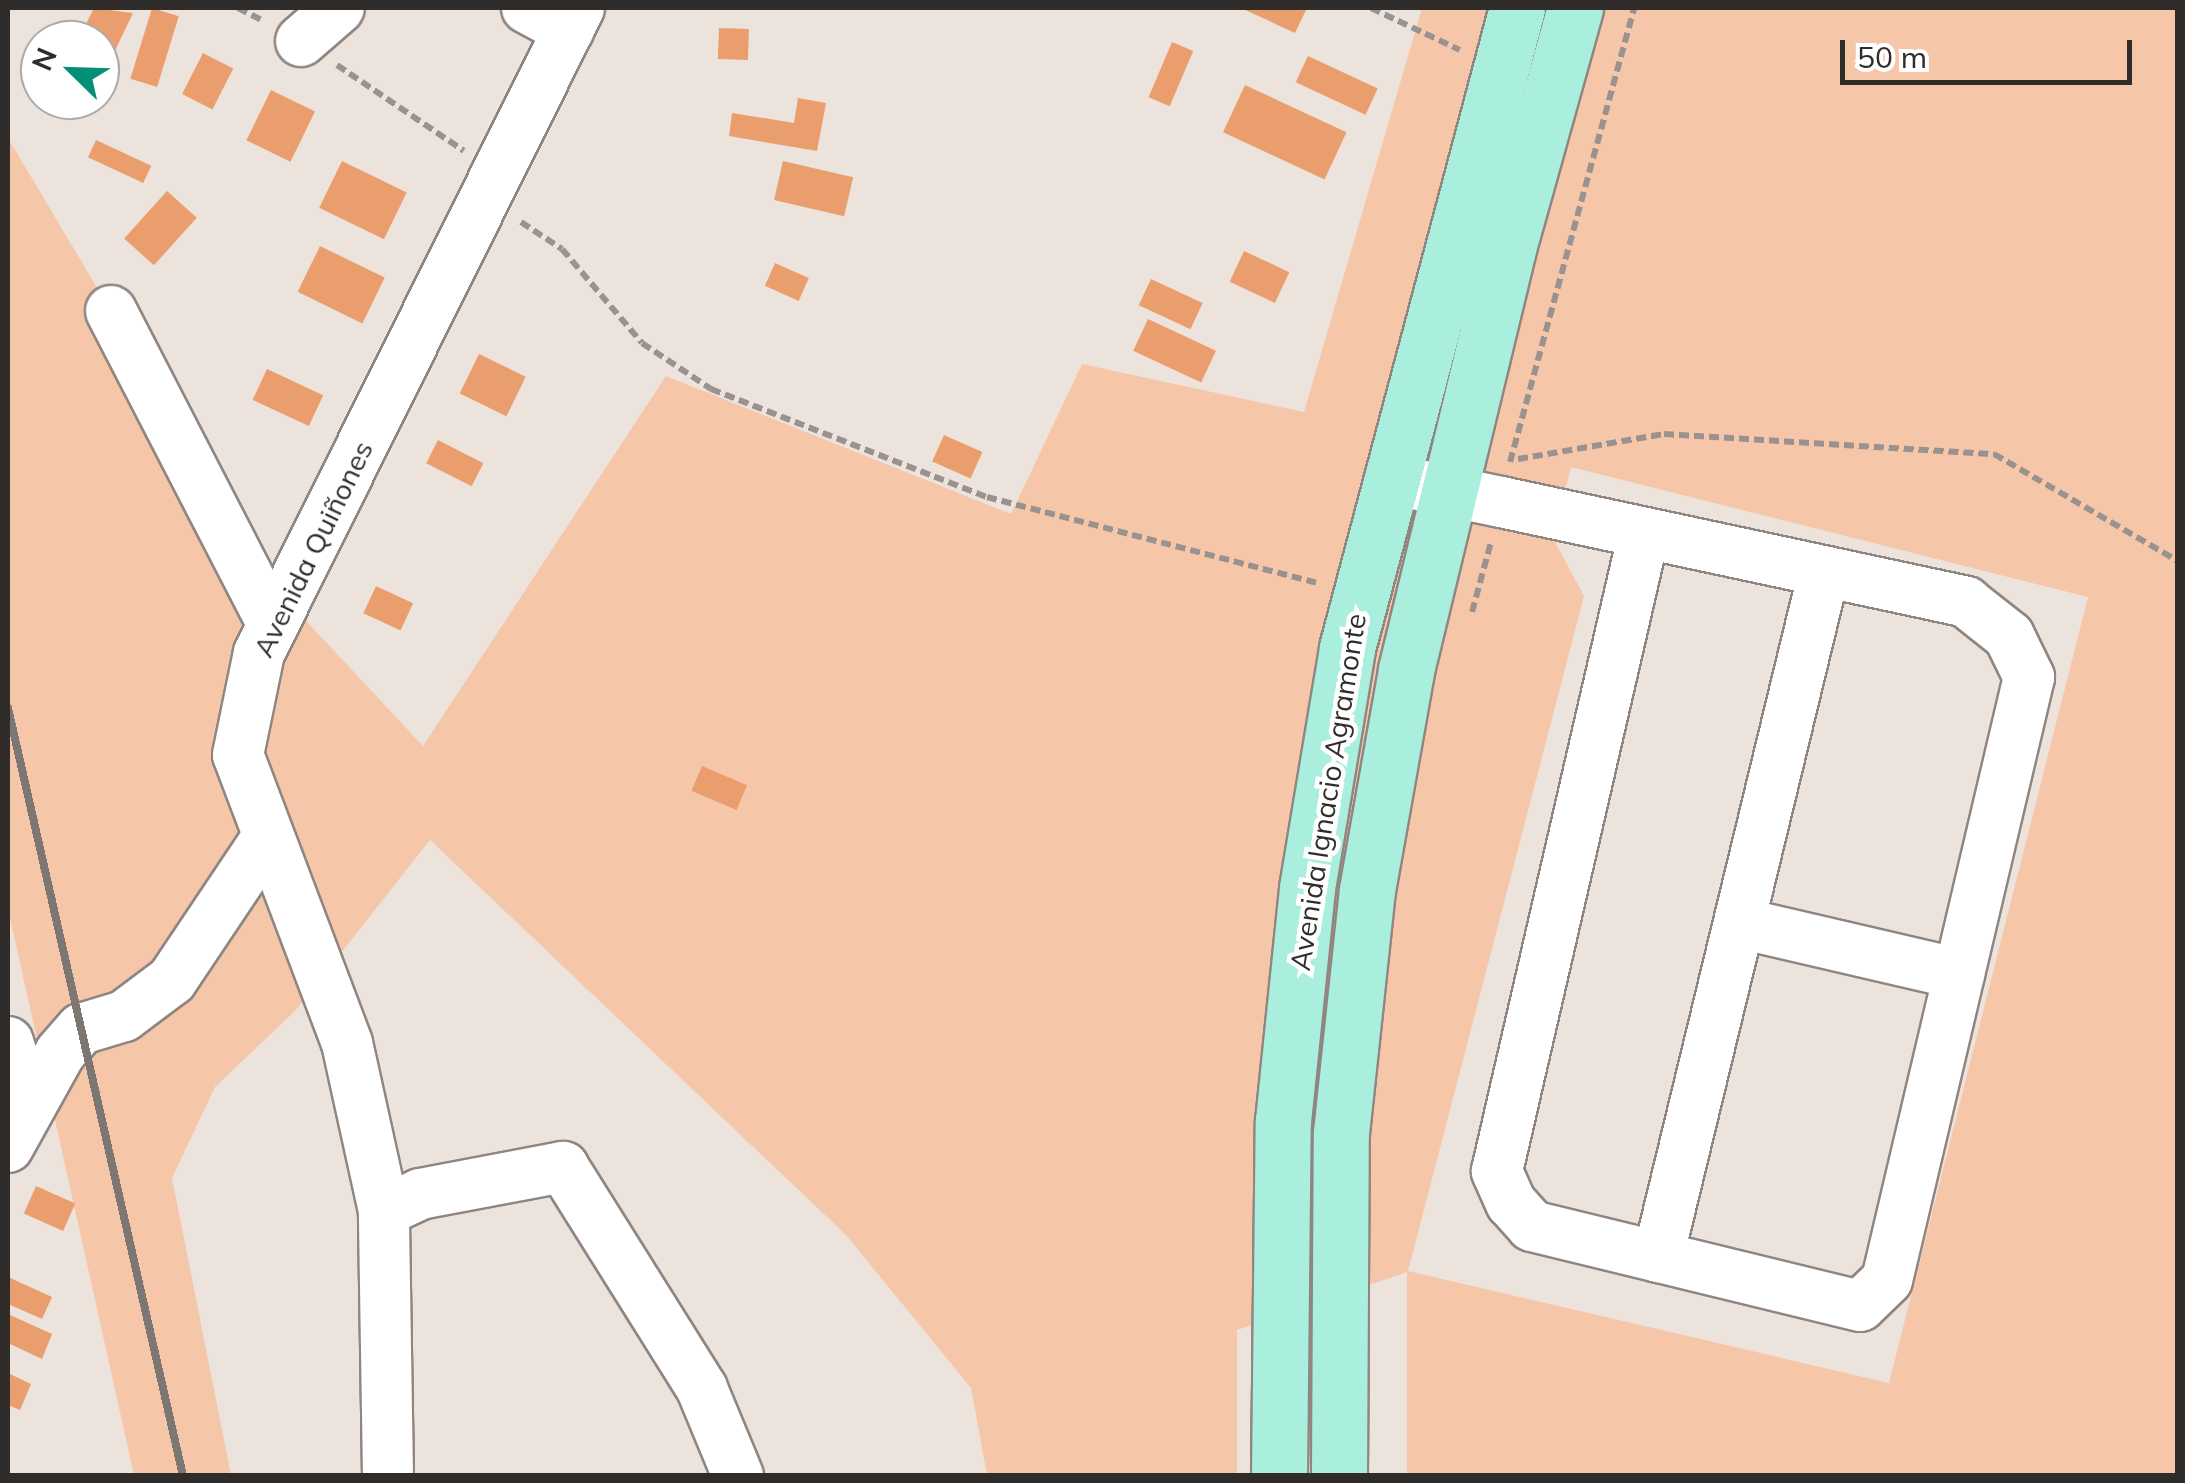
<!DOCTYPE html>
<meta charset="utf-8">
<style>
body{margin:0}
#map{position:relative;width:2185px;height:1483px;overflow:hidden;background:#ede3dd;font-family:Mulish,sans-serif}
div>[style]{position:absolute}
.green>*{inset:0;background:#f6c6a8}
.building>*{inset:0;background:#eb9e6d;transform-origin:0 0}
.path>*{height:6px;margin-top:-3px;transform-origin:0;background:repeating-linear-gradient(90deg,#9a928e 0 10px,transparent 0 15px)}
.roads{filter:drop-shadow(2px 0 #908681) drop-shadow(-2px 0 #908681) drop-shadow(0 2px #908681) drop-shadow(0 -2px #908681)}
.minor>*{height:50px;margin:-25px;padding:0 25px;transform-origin:25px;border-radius:25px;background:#fff}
.major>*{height:55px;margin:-27.5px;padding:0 27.5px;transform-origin:27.5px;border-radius:27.5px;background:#aaefde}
.rail>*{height:8px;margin:-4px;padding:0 4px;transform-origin:4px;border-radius:4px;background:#7d7773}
span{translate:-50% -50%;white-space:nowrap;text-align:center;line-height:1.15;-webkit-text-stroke:9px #fff;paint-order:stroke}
.street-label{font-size:28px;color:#302c2a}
.frame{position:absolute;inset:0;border:10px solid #302c2a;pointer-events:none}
.north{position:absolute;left:20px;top:20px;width:100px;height:100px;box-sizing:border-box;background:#fff;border:2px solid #acabaa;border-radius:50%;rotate:293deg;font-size:28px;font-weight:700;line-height:40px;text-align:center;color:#302c2a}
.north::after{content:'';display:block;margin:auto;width:35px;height:45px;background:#048f77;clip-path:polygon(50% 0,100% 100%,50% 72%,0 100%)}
.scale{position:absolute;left:1840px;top:40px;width:292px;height:45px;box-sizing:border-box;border:5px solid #302c2a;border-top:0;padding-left:12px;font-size:30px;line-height:35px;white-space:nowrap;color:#302c2a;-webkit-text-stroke:8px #fff;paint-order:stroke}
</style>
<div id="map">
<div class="green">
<div style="clip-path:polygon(evenodd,1422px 8px,2177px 8px,2177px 1475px,1407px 1475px,1407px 1272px,1237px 1330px,1237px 1475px,987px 1475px,971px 1388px,846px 1235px,430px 840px,296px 1010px,215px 1087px,172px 1178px,231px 1475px,134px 1475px,8px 909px,8px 138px,227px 506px,309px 624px,423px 746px,666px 376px,1011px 514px,1082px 364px,1304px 412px,1422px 8px,1571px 467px,2088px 597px,1889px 1383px,1408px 1271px,1584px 596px,1553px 538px,1571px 467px)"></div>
</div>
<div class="building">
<div style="clip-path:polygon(94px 8px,133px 13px,100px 82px,100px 40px,78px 40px)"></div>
<div style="left:152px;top:8px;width:28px;height:74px;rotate:17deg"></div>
<div style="clip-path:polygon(1241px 8px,1307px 8px,1295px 33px)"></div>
<div style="left:719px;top:28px;width:30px;height:31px;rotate:2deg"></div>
<div style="left:1172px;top:42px;width:23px;height:60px;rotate:23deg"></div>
<div style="left:203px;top:53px;width:34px;height:46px;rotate:27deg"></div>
<div style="left:1308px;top:56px;width:77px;height:29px;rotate:25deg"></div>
<div style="left:1245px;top:85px;width:112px;height:52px;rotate:25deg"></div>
<div style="left:271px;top:90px;width:49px;height:56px;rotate:26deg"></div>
<div style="clip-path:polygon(798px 98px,826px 103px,817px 151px,729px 136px,732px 113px,794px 123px)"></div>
<div style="left:96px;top:140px;width:61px;height:19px;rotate:25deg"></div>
<div style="left:342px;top:161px;width:72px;height:52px;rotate:26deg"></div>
<div style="left:783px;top:161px;width:72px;height:40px;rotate:13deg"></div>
<div style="left:167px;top:191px;width:40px;height:64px;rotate:42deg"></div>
<div style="left:320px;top:246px;width:72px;height:51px;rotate:26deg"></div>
<div style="left:1244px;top:251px;width:50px;height:34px;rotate:25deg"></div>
<div style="left:775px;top:263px;width:37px;height:25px;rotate:24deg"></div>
<div style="left:1151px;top:279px;width:57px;height:29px;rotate:25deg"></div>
<div style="left:1148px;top:319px;width:75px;height:35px;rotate:25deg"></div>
<div style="left:479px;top:354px;width:52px;height:44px;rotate:26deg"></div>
<div style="left:267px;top:369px;width:62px;height:34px;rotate:25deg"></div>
<div style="left:944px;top:435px;width:42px;height:29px;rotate:24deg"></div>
<div style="left:438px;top:440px;width:51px;height:26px;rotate:27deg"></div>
<div style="left:376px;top:586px;width:41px;height:30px;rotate:25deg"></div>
<div style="left:702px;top:766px;width:49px;height:27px;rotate:23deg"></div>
<div style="left:36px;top:1186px;width:43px;height:30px;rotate:24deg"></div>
<div style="clip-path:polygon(8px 1277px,52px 1297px,42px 1319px,8px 1304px)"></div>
<div style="clip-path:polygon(8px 1314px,52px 1334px,42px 1359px,8px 1343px)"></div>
<div style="clip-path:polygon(8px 1373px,31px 1384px,20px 1410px,8px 1405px)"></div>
</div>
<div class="path">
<div style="left:238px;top:8px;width:27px;rotate:27deg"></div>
<div style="left:1371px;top:8px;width:98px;rotate:25.3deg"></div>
<div style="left:337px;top:65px;width:153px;rotate:34.1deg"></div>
<div style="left:521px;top:222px;width:49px;rotate:33.4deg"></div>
<div style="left:562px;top:249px;width:123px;rotate:49.6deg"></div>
<div style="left:642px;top:343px;width:83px;rotate:33.7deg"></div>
<div style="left:711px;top:389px;width:296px;rotate:21.4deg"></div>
<div style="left:987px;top:497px;width:340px;rotate:14.6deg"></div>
<div style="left:1518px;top:459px;width:148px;rotate:-9.7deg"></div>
<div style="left:1664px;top:434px;width:331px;rotate:3.5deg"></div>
<div style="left:1994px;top:454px;width:213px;rotate:30.2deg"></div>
<div style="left:1510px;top:462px;width:471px;rotate:-74.7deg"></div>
<div style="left:1472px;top:612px;width:73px;rotate:-74.8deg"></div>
</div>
<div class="roads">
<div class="minor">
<div style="left:527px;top:8px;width:47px;rotate:28.2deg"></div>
<div style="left:301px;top:41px;width:50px;rotate:-41deg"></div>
<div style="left:111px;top:311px;width:353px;rotate:62.7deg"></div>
<div style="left:1390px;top:479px;width:113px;rotate:11.7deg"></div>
<div style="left:1501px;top:502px;width:476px;rotate:12.1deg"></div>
<div style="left:1966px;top:602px;width:55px;rotate:38.3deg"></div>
<div style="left:2009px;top:636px;width:46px;rotate:64deg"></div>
<div style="left:2029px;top:677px;width:619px;rotate:103.25deg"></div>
<div style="left:1887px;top:1280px;width:37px;rotate:136deg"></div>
<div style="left:1860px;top:1306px;width:338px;rotate:-166.3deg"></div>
<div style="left:1532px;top:1226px;width:31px;rotate:-132deg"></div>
<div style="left:1511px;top:1203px;width:35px;rotate:-114deg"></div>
<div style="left:1497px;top:1171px;width:655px;rotate:-77.03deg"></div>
<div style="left:1740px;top:923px;width:225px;rotate:13.1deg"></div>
<div style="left:8px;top:1042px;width:69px;rotate:72.3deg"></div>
<div style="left:8px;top:1147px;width:107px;rotate:-61deg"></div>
<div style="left:60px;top:1053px;width:32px;rotate:-49deg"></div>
<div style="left:81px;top:1029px;width:45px;rotate:-16.8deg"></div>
<div style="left:124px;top:1016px;width:60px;rotate:-36.9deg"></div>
<div style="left:172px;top:980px;width:171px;rotate:-56.2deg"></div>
<div style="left:384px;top:1211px;width:40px;rotate:-25deg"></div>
<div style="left:420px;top:1194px;width:146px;rotate:-10.7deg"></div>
<div style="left:563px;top:1167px;width:262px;rotate:57.9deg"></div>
<div style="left:702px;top:1389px;width:94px;rotate:67.5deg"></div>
<div style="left:1658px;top:1257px;width:705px;rotate:-76.38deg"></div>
<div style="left:388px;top:1476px;width:265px;rotate:-90.9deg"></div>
<div style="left:384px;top:1211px;width:172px;rotate:-102.4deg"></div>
<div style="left:347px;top:1043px;width:308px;rotate:-110.7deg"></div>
<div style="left:238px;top:755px;width:104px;rotate:-78.4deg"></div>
<div style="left:259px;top:653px;width:720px;rotate:-63.61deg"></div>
</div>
<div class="major">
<div style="left:1279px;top:1476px;width:355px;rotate:-89.4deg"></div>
<div style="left:1283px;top:1121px;width:234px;rotate:-84.1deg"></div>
<div style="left:1307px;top:888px;width:243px;rotate:-80.5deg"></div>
<div style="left:1347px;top:648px;width:662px;rotate:-75.12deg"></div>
<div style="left:1339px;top:1476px;width:343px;rotate:-89.7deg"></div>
<div style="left:1341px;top:1133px;width:244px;rotate:-83.9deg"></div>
<div style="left:1367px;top:890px;width:223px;rotate:-79.9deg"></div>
<div style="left:1406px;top:670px;width:434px;rotate:-76.4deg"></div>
<div style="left:1508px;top:248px;width:249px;rotate:-74.4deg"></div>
</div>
</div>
<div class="rail">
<div style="left:8px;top:708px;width:788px;rotate:77.16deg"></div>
</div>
<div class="street-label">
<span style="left:313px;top:549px;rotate:-64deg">Avenida Quiñones</span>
<span style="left:1328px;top:792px;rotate:-81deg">Avenida Ignacio Agramonte</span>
</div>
<div class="frame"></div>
<div class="north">N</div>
<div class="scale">50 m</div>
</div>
